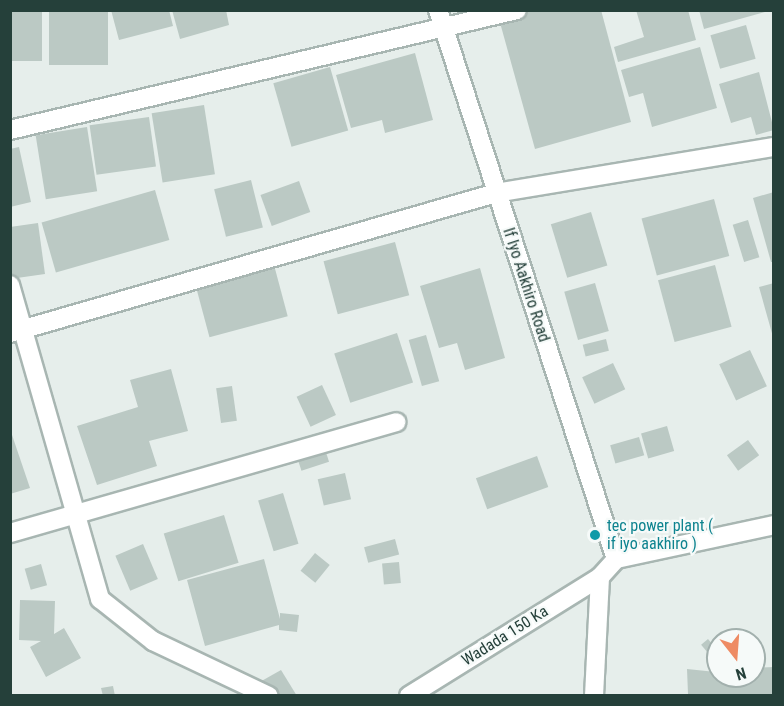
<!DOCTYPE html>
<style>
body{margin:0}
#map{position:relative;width:784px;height:706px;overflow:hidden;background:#e6eeeb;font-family:"Roboto Condensed",sans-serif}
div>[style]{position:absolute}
.building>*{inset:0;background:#bbc9c4;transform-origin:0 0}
.roads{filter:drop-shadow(2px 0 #a8b6b2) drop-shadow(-2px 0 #a8b6b2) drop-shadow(0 2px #a8b6b2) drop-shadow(0 -2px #a8b6b2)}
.minor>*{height:18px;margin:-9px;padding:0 9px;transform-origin:9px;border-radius:9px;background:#fff}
.dots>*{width:16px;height:16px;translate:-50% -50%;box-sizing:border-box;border:3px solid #f6faf9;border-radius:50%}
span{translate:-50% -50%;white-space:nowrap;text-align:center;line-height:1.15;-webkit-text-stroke:4.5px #f6faf9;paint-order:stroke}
.street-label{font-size:16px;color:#25403a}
.culture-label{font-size:16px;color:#0d838f}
.left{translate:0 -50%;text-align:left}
.frame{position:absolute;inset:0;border:12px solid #25403a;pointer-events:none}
.north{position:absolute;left:706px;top:628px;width:60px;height:60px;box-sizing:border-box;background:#f6faf9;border:2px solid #a2b0ad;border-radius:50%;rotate:163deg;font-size:16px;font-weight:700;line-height:24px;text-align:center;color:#25403a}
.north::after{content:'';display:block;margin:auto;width:21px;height:27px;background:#ee8b64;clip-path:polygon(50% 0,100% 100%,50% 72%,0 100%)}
</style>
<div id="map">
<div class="building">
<div style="left:10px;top:10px;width:32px;height:51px"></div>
<div style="left:49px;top:10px;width:59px;height:55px"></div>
<div style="clip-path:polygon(111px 10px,169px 10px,173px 26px,119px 40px)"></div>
<div style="clip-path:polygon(172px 10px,226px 10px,229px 25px,180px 39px)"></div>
<div style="clip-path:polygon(530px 10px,601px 10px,631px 122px,535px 149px,499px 19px)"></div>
<div style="clip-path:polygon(636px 10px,688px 10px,696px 40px,618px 62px,614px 47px,644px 37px)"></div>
<div style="clip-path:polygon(699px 10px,765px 10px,765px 12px,704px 29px)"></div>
<div style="left:746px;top:25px;width:35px;height:37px;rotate:74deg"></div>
<div style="clip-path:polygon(700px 47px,717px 108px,652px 127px,643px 93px,629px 97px,621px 70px)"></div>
<div style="clip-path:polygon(415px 53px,433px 120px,385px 133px,382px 120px,351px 128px,336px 75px)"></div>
<div style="left:330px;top:67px;width:66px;height:59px;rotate:74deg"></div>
<div style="clip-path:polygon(759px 72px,774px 130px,756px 135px,751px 117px,731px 123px,719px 84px)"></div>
<div style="left:204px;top:105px;width:70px;height:53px;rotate:81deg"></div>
<div style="left:149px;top:117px;width:50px;height:60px;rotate:82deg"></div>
<div style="left:87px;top:127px;width:65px;height:52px;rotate:81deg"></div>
<div style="clip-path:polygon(19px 147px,31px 202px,10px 207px,10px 149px)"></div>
<div style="left:251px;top:180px;width:49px;height:38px;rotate:76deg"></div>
<div style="left:299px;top:181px;width:33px;height:41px;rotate:70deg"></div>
<div style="left:155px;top:190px;width:52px;height:118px;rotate:74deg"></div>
<div style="clip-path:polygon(774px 192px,774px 262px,771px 262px,753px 198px)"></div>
<div style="left:714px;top:199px;width:59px;height:75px;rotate:75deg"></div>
<div style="left:591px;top:212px;width:56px;height:42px;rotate:73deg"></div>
<div style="left:748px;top:220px;width:39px;height:16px;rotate:73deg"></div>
<div style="clip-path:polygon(38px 223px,45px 274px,10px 279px,10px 227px)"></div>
<div style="left:395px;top:242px;width:55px;height:74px;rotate:75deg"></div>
<div style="left:274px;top:265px;width:53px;height:81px;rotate:75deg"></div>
<div style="left:715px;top:265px;width:64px;height:59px;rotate:75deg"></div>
<div style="clip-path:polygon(480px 268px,505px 358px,465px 370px,457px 343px,439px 348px,420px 286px)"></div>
<div style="left:595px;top:283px;width:50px;height:32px;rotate:74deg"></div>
<div style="clip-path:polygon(774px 283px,774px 337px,773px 337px,759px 287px)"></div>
<div style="left:397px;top:333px;width:52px;height:66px;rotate:72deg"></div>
<div style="left:426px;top:335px;width:48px;height:18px;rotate:74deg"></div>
<div style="left:606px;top:339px;width:12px;height:24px;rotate:76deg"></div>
<div style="left:750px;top:350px;width:40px;height:34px;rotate:65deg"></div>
<div style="left:613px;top:363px;width:29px;height:34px;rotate:65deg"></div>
<div style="clip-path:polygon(171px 369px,188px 431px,149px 441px,157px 466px,97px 485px,77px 426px,138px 407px,130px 380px)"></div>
<div style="left:322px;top:385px;width:33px;height:28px;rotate:65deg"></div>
<div style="left:232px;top:386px;width:35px;height:16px;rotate:82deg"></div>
<div style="left:667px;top:426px;width:26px;height:27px;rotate:74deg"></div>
<div style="clip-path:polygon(11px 432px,30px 488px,10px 494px,10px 433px)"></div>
<div style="left:321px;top:437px;width:26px;height:29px;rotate:72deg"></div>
<div style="left:639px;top:437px;width:19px;height:30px;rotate:74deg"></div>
<div style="left:748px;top:440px;width:19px;height:26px;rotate:54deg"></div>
<div style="left:537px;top:456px;width:33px;height:65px;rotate:70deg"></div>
<div style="left:345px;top:473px;width:27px;height:28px;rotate:77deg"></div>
<div style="left:283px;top:493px;width:53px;height:26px;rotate:73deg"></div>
<div style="left:224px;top:515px;width:50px;height:63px;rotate:73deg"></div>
<div style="left:395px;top:539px;width:16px;height:32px;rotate:75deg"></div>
<div style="left:143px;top:544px;width:38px;height:30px;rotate:67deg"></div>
<div style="left:315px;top:553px;width:19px;height:23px;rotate:39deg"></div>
<div style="clip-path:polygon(264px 559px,280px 619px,280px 613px,299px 615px,297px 632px,279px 630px,279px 625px,205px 646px,187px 580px)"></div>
<div style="left:399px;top:562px;width:21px;height:17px;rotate:85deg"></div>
<div style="left:41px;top:564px;width:22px;height:17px;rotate:74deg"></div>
<div style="clip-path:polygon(20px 600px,55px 601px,54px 634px,64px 628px,81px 658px,46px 677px,30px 647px,41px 641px,19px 640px)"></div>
<div style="left:708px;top:639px;width:16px;height:9px;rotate:50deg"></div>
<div style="clip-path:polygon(774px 667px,774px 696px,688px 694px,687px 669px,754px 676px,754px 668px)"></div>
<div style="clip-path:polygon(281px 670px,297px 696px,266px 696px,258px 683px)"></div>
<div style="clip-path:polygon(113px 686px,115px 696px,103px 696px,101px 688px)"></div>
</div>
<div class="roads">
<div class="minor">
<div style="left:438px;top:10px;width:577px;rotate:72.04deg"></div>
<div style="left:10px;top:130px;width:521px;rotate:-13.32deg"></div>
<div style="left:10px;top:285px;width:327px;rotate:74deg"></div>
<div style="left:100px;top:599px;width:68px;rotate:38.4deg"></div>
<div style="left:153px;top:641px;width:128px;rotate:25.4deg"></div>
<div style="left:10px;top:333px;width:506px;rotate:-16.07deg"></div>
<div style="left:496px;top:193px;width:282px;rotate:-9.4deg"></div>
<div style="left:10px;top:533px;width:402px;rotate:-16deg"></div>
<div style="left:409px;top:696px;width:225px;rotate:-31.9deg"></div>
<div style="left:600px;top:577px;width:24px;rotate:-48deg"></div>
<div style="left:616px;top:559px;width:162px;rotate:-12.1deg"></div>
<div style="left:594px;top:696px;width:119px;rotate:-87.1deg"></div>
</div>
</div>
<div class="dots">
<div style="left:595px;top:535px;background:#0f9aa8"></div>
</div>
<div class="street-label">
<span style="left:526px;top:285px;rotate:72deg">If Iyo Aakhiro Road</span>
<span style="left:505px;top:636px;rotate:-32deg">Wadada 150 Ka</span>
</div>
<div class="culture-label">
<span class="left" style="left:607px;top:535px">tec power plant (<br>if iyo aakhiro )</span>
</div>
<div class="frame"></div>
<div class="north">N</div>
</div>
